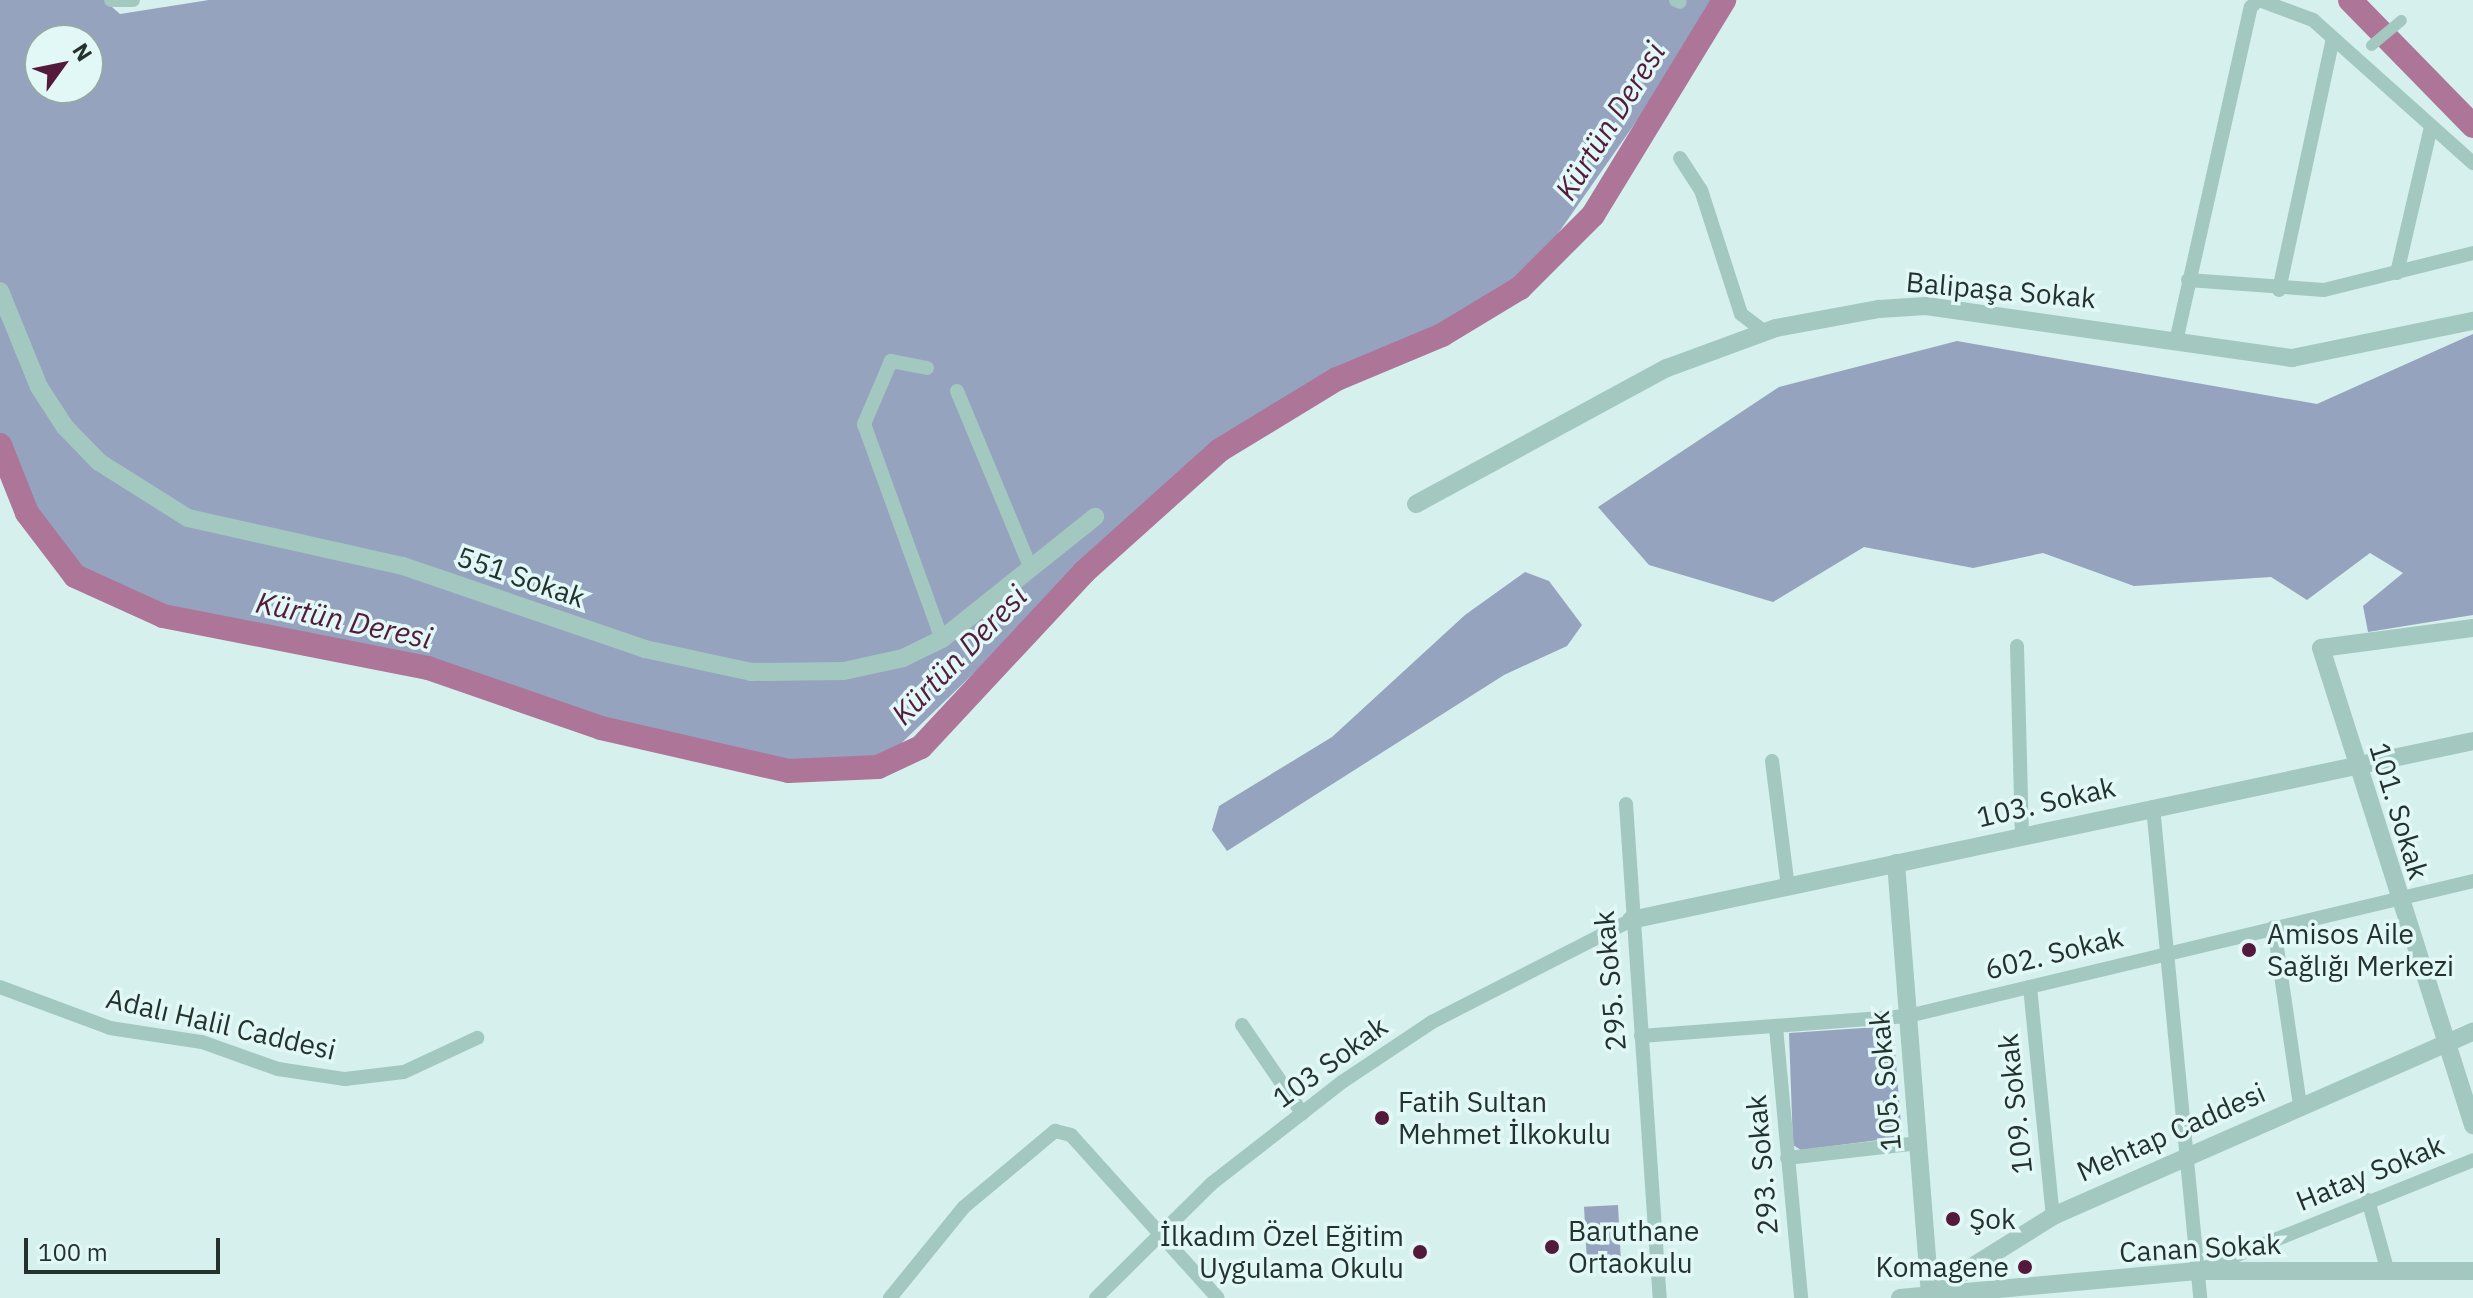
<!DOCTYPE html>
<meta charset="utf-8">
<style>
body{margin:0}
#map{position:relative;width:2473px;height:1298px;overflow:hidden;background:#d5f0ed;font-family:"IBM Plex Sans",sans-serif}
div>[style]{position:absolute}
.green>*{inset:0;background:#96a3bf;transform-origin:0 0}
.river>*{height:24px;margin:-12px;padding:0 12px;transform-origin:12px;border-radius:12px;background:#ad7598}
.pedestrian>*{height:11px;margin:-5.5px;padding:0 5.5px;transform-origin:5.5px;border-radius:5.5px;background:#a2c8c0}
.minor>*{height:14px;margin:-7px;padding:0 7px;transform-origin:7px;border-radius:7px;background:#a2c8c0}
.tertiary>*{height:18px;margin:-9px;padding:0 9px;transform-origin:9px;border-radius:9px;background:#a2c8c0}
.dots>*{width:22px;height:22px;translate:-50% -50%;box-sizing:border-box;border:4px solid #e1f8f6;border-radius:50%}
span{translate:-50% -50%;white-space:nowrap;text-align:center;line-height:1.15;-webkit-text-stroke:7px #e1f8f6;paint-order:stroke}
.street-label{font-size:28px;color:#24322e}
.poi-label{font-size:28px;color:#24322e}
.left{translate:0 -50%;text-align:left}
.right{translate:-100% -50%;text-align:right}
.water-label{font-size:30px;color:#531a3c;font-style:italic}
.north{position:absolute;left:24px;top:24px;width:80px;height:80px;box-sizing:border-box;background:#e1f8f6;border:2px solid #95a9a6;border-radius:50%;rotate:57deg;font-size:22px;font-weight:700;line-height:32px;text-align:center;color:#24322e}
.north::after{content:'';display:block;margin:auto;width:28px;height:36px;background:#531a3c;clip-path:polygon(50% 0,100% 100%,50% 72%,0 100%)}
.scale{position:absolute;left:24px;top:1238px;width:196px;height:36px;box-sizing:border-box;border:4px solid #24322e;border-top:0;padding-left:10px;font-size:24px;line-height:28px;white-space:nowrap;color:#24322e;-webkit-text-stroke:6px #e1f8f6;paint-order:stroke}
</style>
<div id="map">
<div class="green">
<div style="clip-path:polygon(evenodd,0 0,104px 0,120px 14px,209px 0,1721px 0,1520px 288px,1337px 379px,1220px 450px,1132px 520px,884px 760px,788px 771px,428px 668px,163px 616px,75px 576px,27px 513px,0 443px,0 0,40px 40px,88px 40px,88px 88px,40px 88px,40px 40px)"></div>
<div style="clip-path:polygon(2473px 334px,2473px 615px,2368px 632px,2363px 606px,2403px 573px,2370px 553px,2307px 600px,2271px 577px,2134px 586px,2043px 553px,1973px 568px,1864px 547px,1773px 602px,1649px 565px,1598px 507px,1779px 387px,1957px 341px,2317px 404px)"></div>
<div style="clip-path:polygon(1525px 572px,1549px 581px,1582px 625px,1567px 646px,1504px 675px,1227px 851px,1212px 830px,1219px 806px,1332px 737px,1465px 615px)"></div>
<div style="clip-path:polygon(1893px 1026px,1902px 1137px,1801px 1150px,1793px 1145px,1789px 1033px)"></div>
<div style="left:1618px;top:1205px;width:57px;height:34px;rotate:87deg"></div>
</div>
<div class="river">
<div style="left:2350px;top:0;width:176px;rotate:45.7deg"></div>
<div style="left:0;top:445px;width:73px;rotate:68.3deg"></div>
<div style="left:27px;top:513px;width:79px;rotate:52.7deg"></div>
<div style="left:75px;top:576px;width:97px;rotate:24.4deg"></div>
<div style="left:163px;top:616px;width:270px;rotate:11.1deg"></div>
<div style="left:428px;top:668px;width:183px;rotate:19.1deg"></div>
<div style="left:601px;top:728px;width:192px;rotate:12.9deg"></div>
<div style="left:788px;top:771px;width:90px;rotate:-2.5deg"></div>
<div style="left:878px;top:767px;width:47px;rotate:-24.9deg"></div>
<div style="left:921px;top:747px;width:239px;rotate:-47deg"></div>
<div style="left:1084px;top:572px;width:183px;rotate:-41.9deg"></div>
<div style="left:1220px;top:450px;width:137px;rotate:-31.3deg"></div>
<div style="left:1337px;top:379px;width:114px;rotate:-22.7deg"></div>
<div style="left:1442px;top:335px;width:91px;rotate:-31.1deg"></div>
<div style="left:1520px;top:288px;width:103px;rotate:-45deg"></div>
<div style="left:1593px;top:215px;width:252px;rotate:-58.6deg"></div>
</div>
<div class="pedestrian">
<div style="left:2371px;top:45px;width:39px;rotate:-40deg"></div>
</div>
<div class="minor">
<div style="left:111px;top:0;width:22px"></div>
<div style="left:1676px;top:0;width:4px;rotate:27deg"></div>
<div style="left:2259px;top:0;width:58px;rotate:20.3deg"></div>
<div style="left:2313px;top:20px;width:215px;rotate:41.8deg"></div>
<div style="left:1680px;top:158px;width:38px;rotate:57deg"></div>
<div style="left:1701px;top:190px;width:130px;rotate:72.1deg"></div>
<div style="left:1741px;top:314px;width:30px;rotate:37deg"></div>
<div style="left:2397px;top:273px;width:150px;rotate:-76.9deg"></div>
<div style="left:2188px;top:280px;width:136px;rotate:4.2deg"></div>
<div style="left:2324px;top:290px;width:154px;rotate:-13.9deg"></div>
<div style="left:2279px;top:290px;width:257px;rotate:-77.9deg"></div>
<div style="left:2177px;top:337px;width:338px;rotate:-77.4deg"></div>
<div style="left:2251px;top:7px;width:10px;rotate:-45deg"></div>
<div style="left:927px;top:368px;width:37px;rotate:-169deg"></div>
<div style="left:891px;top:361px;width:69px;rotate:113.2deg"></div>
<div style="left:864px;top:424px;width:229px;rotate:70.1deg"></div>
<div style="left:957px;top:391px;width:193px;rotate:67.4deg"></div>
<div style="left:2017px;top:646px;width:191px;rotate:88.5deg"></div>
<div style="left:1772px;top:761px;width:128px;rotate:82.8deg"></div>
<div style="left:1626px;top:804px;width:495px;rotate:86.1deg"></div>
<div style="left:2153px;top:807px;width:493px;rotate:84.5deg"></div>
<div style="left:2274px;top:927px;width:181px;rotate:81.7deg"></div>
<div style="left:0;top:987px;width:117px;rotate:20.4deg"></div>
<div style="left:110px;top:1028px;width:93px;rotate:8.7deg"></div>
<div style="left:202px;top:1042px;width:81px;rotate:19.6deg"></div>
<div style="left:278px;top:1069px;width:68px;rotate:8.5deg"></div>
<div style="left:345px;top:1079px;width:59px;rotate:-6.8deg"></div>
<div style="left:404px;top:1072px;width:81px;rotate:-25deg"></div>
<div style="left:2030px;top:987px;width:230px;rotate:84.3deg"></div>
<div style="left:1242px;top:1025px;width:107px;rotate:55.7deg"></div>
<div style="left:1776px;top:1027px;width:272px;rotate:84.7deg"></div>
<div style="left:1641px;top:1036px;width:268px;rotate:-4.3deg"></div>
<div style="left:1908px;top:1016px;width:581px;rotate:-13.44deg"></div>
<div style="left:1787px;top:1158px;width:133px;rotate:-6.5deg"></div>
<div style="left:2368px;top:1200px;width:75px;rotate:74.5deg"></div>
<div style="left:2205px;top:1268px;width:289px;rotate:-21.9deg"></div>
<div style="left:890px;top:1298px;width:117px;rotate:-50.9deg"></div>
<div style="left:964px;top:1207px;width:119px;rotate:-39.9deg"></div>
<div style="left:1055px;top:1131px;width:16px;rotate:14deg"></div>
<div style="left:1071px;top:1135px;width:219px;rotate:48deg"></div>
<div style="left:1096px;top:1298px;width:162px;rotate:-44.7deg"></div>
<div style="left:1211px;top:1184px;width:166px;rotate:-37.9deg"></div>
<div style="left:1342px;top:1082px;width:108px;rotate:-33.7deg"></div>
<div style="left:1432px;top:1022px;width:224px;rotate:-27.1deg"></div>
</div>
<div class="tertiary">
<div style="left:0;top:291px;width:104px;rotate:67.9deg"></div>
<div style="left:39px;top:387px;width:48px;rotate:57deg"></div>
<div style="left:65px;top:427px;width:49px;rotate:45.8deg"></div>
<div style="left:99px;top:462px;width:105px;rotate:32.2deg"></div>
<div style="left:188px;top:518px;width:220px;rotate:12.6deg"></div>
<div style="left:403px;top:566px;width:256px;rotate:18.9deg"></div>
<div style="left:645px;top:649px;width:108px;rotate:12.2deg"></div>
<div style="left:751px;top:672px;width:93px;rotate:-0.6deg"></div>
<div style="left:844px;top:671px;width:60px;rotate:-12.4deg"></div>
<div style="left:903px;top:658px;width:43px;rotate:-26deg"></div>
<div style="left:942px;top:639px;width:196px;rotate:-38.6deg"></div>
<div style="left:1416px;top:504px;width:285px;rotate:-28.5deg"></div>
<div style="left:1667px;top:368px;width:116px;rotate:-20.2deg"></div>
<div style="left:1776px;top:328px;width:105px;rotate:-10.5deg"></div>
<div style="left:1879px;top:309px;width:47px;rotate:-3.7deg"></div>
<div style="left:1926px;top:306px;width:370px;rotate:8.1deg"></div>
<div style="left:2292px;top:358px;width:185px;rotate:-11.6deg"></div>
<div style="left:2473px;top:628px;width:153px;rotate:172.5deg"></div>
<div style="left:2321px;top:648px;width:501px;rotate:72.33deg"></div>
<div style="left:1896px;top:863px;width:431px;rotate:85.5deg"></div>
<div style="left:1631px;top:920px;width:861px;rotate:-12deg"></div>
<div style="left:1900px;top:1298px;width:298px;rotate:-5.2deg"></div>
<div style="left:2197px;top:1271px;width:276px"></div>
<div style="left:1922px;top:1298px;width:155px;rotate:-32deg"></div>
<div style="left:2053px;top:1216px;width:459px;rotate:-23.7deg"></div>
</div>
<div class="dots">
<div style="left:2249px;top:950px;background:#531a3c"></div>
<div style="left:1382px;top:1118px;background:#531a3c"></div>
<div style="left:1953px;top:1219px;background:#531a3c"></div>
<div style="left:1552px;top:1247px;background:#531a3c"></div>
<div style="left:1420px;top:1252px;background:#531a3c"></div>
<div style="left:2025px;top:1267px;background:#531a3c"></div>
</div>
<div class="street-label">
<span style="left:2001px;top:290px;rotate:5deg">Balipaşa Sokak</span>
<span style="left:521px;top:577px;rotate:19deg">551 Sokak</span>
<span style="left:2046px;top:802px;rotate:-13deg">103. Sokak</span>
<span style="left:2399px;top:811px;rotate:73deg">101. Sokak</span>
<span style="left:2054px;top:953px;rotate:-14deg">602. Sokak</span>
<span style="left:1610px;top:981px;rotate:-95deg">295. Sokak</span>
<span style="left:221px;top:1024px;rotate:13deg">Adalı Halil Caddesi</span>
<span style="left:1330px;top:1062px;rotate:-36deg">103 Sokak</span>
<span style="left:1885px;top:1081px;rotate:-95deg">105. Sokak</span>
<span style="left:2015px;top:1104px;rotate:-96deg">109. Sokak</span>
<span style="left:2171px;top:1132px;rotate:-24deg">Mehtap Caddesi</span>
<span style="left:1762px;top:1165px;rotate:-95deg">293. Sokak</span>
<span style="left:2370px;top:1173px;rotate:-22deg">Hatay Sokak</span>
<span style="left:2200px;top:1248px;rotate:-3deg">Canan Sokak</span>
</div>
<div class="poi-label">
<span class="left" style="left:2267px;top:950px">Amisos Aile<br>Sağlığı Merkezi</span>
<span class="left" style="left:1398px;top:1118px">Fatih Sultan<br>Mehmet İlkokulu</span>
<span class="left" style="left:1969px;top:1219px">Şok</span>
<span class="left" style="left:1568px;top:1247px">Baruthane<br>Ortaokulu</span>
<span class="right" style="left:1404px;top:1252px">İlkadım Özel Eğitim<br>Uygulama Okulu</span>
<span class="right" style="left:2009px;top:1267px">Komagene</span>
</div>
<div class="water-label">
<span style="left:1610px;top:121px;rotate:-58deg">Kürtün Deresi</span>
<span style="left:344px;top:620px;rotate:12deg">Kürtün Deresi</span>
<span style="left:959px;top:655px;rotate:-46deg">Kürtün Deresi</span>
</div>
<div class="north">N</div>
<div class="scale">100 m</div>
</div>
